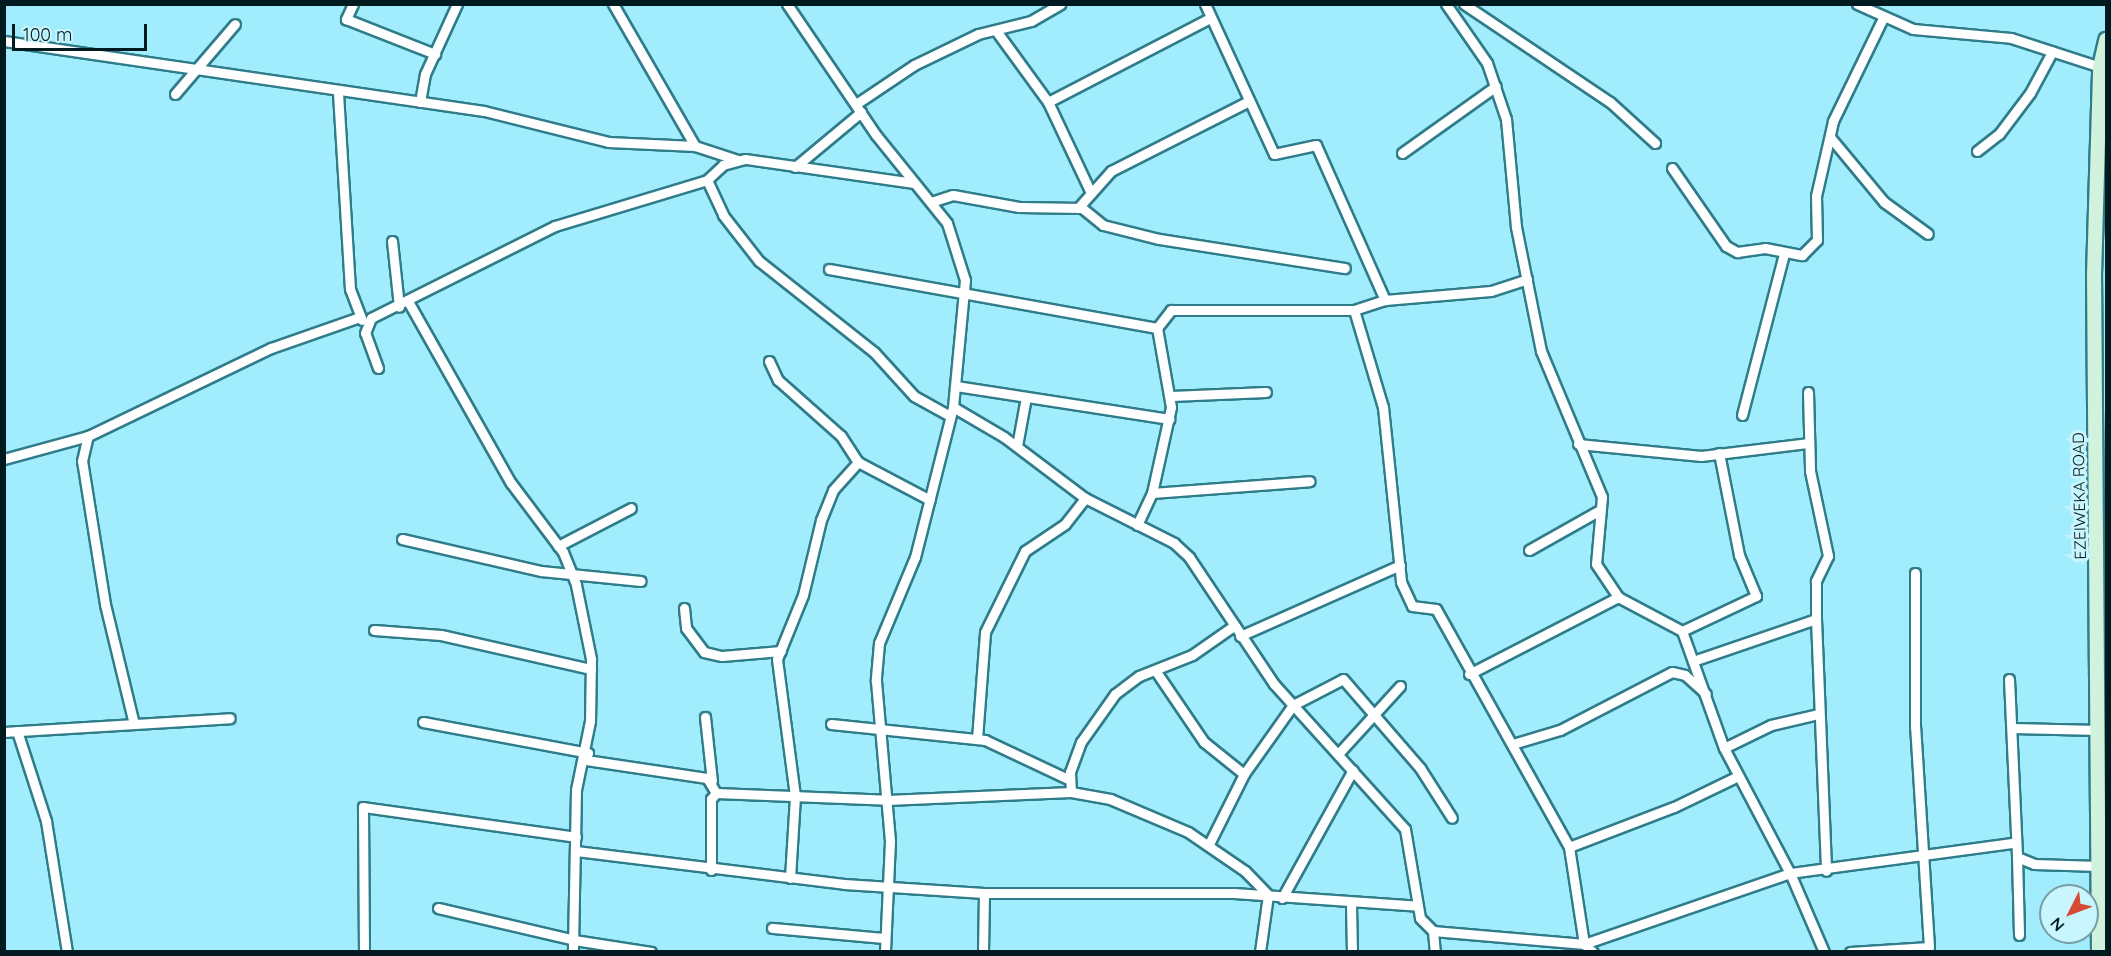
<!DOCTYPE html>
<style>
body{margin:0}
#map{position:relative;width:2111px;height:956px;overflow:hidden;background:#a2edfd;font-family:Quicksand,sans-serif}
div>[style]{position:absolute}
.roads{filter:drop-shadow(2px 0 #2f7c8a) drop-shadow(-2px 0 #2f7c8a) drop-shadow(0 2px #2f7c8a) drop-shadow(0 -2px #2f7c8a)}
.street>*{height:9px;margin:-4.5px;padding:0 4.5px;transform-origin:4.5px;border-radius:4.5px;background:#fff}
.secondary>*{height:14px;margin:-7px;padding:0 7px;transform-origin:7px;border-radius:7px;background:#d1f2dc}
span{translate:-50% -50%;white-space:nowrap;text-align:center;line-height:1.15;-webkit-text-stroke:6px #c9f5fe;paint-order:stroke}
.street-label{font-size:16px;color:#001a1f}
.frame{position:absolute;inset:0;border:6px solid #001a1f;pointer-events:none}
.north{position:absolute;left:2039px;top:884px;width:60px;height:60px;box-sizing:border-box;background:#c9f5fe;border:2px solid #799da5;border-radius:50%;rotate:228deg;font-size:16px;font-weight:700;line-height:24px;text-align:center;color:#001a1f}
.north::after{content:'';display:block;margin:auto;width:21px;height:27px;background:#d64a33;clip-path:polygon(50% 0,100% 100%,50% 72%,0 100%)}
.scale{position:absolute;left:12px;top:24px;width:135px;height:27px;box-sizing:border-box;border:3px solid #001a1f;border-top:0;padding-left:8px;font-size:18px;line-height:21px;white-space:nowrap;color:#001a1f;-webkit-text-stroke:4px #c9f5fe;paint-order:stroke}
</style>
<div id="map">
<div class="roads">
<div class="street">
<div style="left:353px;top:4px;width:17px;rotate:115deg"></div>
<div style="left:346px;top:19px;width:96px;rotate:21.5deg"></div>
<div style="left:613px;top:4px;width:164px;rotate:60deg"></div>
<div style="left:787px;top:4px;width:158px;rotate:55.8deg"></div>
<div style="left:876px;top:135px;width:113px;rotate:51.1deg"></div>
<div style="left:947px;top:223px;width:60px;rotate:72.5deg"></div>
<div style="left:965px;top:280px;width:128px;rotate:95.4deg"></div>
<div style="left:953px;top:407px;width:155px;rotate:104.2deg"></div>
<div style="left:915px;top:557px;width:93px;rotate:112.7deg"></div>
<div style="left:879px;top:643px;width:38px;rotate:95deg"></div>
<div style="left:876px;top:681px;width:161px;rotate:85deg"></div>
<div style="left:890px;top:841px;width:111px;rotate:92.6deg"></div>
<div style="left:1205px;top:4px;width:165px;rotate:65.3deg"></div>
<div style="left:1274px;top:154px;width:43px;rotate:-12.1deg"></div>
<div style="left:1316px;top:145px;width:170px;rotate:66deg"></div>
<div style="left:1446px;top:4px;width:72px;rotate:55.2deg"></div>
<div style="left:1487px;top:63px;width:59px;rotate:71.3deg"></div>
<div style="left:1506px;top:119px;width:108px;rotate:84.7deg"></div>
<div style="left:1516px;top:227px;width:126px;rotate:78.6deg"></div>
<div style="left:1541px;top:351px;width:158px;rotate:67.3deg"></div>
<div style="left:1602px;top:497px;width:67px;rotate:95.1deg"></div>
<div style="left:1596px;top:564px;width:40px;rotate:56deg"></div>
<div style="left:1618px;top:597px;width:72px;rotate:28deg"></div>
<div style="left:1682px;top:631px;width:124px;rotate:70.3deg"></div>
<div style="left:1724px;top:748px;width:141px;rotate:62.2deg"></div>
<div style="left:1790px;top:873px;width:86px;rotate:66.7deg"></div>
<div style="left:1464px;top:4px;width:176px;rotate:33.9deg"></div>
<div style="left:1610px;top:102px;width:61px;rotate:42.3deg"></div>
<div style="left:1857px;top:4px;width:61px;rotate:24.1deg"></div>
<div style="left:1913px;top:29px;width:98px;rotate:5.2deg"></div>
<div style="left:2011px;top:38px;width:94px;rotate:18deg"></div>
<div style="left:997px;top:32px;width:87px;rotate:53.9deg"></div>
<div style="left:1048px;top:102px;width:101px;rotate:64.7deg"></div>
<div style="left:4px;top:41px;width:485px;rotate:8.3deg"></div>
<div style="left:484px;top:111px;width:128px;rotate:14deg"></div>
<div style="left:608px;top:142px;width:87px;rotate:2.6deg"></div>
<div style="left:695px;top:146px;width:45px;rotate:18deg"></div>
<div style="left:338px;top:93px;width:196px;rotate:86.5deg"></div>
<div style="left:350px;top:289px;width:33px;rotate:69deg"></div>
<div style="left:175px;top:94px;width:92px;rotate:-49.4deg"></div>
<div style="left:420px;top:102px;width:28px;rotate:-80deg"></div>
<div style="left:425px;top:74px;width:77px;rotate:-65.4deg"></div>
<div style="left:1048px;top:102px;width:182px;rotate:-27.4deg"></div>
<div style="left:856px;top:104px;width:70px;rotate:-33.9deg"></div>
<div style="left:914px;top:65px;width:71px;rotate:-25.8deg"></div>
<div style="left:978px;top:34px;width:55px;rotate:-13.8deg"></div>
<div style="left:1031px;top:21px;width:34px;rotate:-30deg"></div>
<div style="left:1830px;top:137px;width:85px;rotate:50.3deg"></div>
<div style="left:1884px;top:202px;width:54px;rotate:36deg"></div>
<div style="left:1977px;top:151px;width:28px;rotate:-38deg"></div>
<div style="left:1999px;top:134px;width:51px;rotate:-52.9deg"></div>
<div style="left:2030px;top:93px;width:47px;rotate:-61.8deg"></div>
<div style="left:1402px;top:153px;width:115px;rotate:-35.5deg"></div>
<div style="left:795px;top:167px;width:86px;rotate:-39.8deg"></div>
<div style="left:1672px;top:168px;width:95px;rotate:55.3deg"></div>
<div style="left:1726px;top:246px;width:13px;rotate:29deg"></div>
<div style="left:1737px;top:252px;width:28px;rotate:-8deg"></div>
<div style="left:1765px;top:248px;width:38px;rotate:11deg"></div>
<div style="left:1802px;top:255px;width:21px;rotate:-45deg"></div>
<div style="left:1817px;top:240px;width:44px;rotate:-91.3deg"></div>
<div style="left:1816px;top:196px;width:77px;rotate:-77.2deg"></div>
<div style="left:1833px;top:121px;width:114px;rotate:-64.1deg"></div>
<div style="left:914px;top:183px;width:171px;rotate:-171.9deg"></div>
<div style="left:745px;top:159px;width:23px;rotate:165deg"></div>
<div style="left:723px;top:165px;width:22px;rotate:137deg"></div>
<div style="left:707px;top:180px;width:38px;rotate:65deg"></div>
<div style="left:723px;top:215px;width:58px;rotate:52deg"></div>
<div style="left:759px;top:261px;width:147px;rotate:38.4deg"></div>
<div style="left:874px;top:352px;width:59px;rotate:47.7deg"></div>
<div style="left:914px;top:396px;width:41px;rotate:29.1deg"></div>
<div style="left:931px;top:202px;width:23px;rotate:-18deg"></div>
<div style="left:953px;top:195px;width:67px;rotate:10.3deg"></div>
<div style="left:1019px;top:207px;width:63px;rotate:0.9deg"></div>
<div style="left:1082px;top:208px;width:27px;rotate:39deg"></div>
<div style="left:1103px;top:225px;width:58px;rotate:14deg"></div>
<div style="left:1159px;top:239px;width:188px;rotate:8.9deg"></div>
<div style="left:1078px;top:208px;width:50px;rotate:-48.3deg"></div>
<div style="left:1111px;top:171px;width:155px;rotate:-26.9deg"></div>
<div style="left:392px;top:241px;width:66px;rotate:83.9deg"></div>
<div style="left:829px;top:269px;width:333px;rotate:10.2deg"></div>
<div style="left:409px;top:303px;width:207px;rotate:60.5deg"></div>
<div style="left:511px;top:483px;width:86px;rotate:53deg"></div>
<div style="left:563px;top:552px;width:35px;rotate:68deg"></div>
<div style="left:576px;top:585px;width:76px;rotate:78.5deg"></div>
<div style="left:591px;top:659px;width:62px;rotate:90.9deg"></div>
<div style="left:590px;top:721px;width:70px;rotate:101.5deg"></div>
<div style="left:576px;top:790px;width:162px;rotate:91.1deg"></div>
<div style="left:1354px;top:310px;width:101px;rotate:73.4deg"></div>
<div style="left:1383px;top:407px;width:176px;rotate:84.1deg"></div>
<div style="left:1401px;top:582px;width:26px;rotate:65deg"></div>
<div style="left:1412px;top:606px;width:24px;rotate:7deg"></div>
<div style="left:1436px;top:609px;width:273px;rotate:60.8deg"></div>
<div style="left:1569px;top:847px;width:98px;rotate:81.2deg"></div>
<div style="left:1584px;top:944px;width:218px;rotate:-19deg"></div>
<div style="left:1790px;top:873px;width:225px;rotate:-7.7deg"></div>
<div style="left:769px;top:361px;width:21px;rotate:65deg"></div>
<div style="left:778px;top:380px;width:84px;rotate:41.6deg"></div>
<div style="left:841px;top:436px;width:31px;rotate:57deg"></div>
<div style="left:378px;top:368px;width:37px;rotate:-110deg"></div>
<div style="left:365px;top:333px;width:16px;rotate:-68deg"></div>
<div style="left:371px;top:318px;width:206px;rotate:-26.6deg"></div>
<div style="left:555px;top:226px;width:159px;rotate:-16.8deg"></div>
<div style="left:956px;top:386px;width:216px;rotate:8.8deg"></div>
<div style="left:1808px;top:392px;width:79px;rotate:88.5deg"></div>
<div style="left:1810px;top:471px;width:87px;rotate:78deg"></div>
<div style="left:1828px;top:556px;width:28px;rotate:116deg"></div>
<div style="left:1816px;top:581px;width:38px;rotate:90deg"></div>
<div style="left:1816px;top:619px;width:252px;rotate:87.7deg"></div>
<div style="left:1171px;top:396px;width:95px;rotate:-2.4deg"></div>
<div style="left:953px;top:407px;width:59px;rotate:30.5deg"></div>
<div style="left:1004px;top:437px;width:101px;rotate:37deg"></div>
<div style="left:1085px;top:498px;width:100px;rotate:26.8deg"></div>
<div style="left:1174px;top:543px;width:21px;rotate:43deg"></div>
<div style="left:1189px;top:557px;width:153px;rotate:56.2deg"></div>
<div style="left:1274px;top:684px;width:195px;rotate:47.9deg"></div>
<div style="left:1405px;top:829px;width:90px;rotate:80.4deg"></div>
<div style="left:1420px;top:918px;width:18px;rotate:45deg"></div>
<div style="left:1433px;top:931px;width:152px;rotate:4.9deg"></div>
<div style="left:1584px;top:944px;width:12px;rotate:42deg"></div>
<div style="left:1742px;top:415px;width:166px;rotate:-75.4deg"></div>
<div style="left:1578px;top:444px;width:124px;rotate:5.6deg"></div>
<div style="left:1701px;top:456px;width:109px;rotate:-6.9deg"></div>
<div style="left:1017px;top:446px;width:50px;rotate:-79.6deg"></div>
<div style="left:4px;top:459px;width:87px;rotate:-15.3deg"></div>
<div style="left:1152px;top:493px;width:158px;rotate:-4.3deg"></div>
<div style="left:1137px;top:525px;width:35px;rotate:-65deg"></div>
<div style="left:1152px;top:493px;width:88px;rotate:-77.5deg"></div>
<div style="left:1171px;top:407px;width:80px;rotate:-100deg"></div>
<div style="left:1157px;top:328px;width:23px;rotate:-52deg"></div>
<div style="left:1171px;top:310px;width:183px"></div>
<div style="left:1354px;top:310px;width:33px;rotate:-18deg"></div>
<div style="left:1385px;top:300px;width:106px;rotate:-4.9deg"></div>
<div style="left:1491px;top:291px;width:38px;rotate:-18deg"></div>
<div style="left:402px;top:539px;width:143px;rotate:13deg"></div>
<div style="left:541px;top:571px;width:100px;rotate:5.7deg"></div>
<div style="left:558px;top:546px;width:82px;rotate:-27.5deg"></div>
<div style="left:1529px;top:550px;width:81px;rotate:-29.4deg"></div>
<div style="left:684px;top:608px;width:20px;rotate:84deg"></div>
<div style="left:686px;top:628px;width:30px;rotate:53deg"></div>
<div style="left:704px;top:652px;width:18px;rotate:13deg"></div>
<div style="left:722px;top:656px;width:59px;rotate:-4.8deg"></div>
<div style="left:374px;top:630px;width:67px;rotate:4.3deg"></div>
<div style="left:441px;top:635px;width:154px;rotate:12.8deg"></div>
<div style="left:1682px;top:631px;width:82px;rotate:-25.3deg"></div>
<div style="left:1756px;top:596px;width:44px;rotate:-112.5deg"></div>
<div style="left:1739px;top:555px;width:104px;rotate:-101.1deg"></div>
<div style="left:1240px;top:636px;width:175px;rotate:-23.9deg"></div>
<div style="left:1693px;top:661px;width:130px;rotate:-18.9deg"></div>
<div style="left:1155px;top:670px;width:87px;rotate:55.8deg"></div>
<div style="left:1204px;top:742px;width:51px;rotate:38.7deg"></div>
<div style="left:1469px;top:674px;width:168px;rotate:-27.3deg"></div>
<div style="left:2009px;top:679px;width:178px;rotate:87.4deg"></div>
<div style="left:2017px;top:857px;width:18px;rotate:22deg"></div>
<div style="left:2034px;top:864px;width:65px;rotate:1.8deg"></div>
<div style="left:705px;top:717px;width:64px;rotate:83.8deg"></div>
<div style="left:133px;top:720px;width:119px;rotate:-103.6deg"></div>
<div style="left:105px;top:604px;width:145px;rotate:-99.1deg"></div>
<div style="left:82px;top:461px;width:26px;rotate:-77deg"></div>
<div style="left:88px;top:436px;width:203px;rotate:-25.7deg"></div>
<div style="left:271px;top:348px;width:94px;rotate:-19.2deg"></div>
<div style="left:423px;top:722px;width:168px;rotate:10.6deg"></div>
<div style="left:831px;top:724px;width:155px;rotate:5.9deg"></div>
<div style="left:985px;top:740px;width:94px;rotate:25.2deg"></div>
<div style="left:2012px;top:728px;width:87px;rotate:1.3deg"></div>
<div style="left:17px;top:731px;width:95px;rotate:72.1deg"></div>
<div style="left:46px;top:821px;width:133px;rotate:80.9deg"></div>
<div style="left:4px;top:732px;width:226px;rotate:-3.5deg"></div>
<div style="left:977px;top:739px;width:107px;rotate:-85.7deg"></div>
<div style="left:985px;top:632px;width:90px;rotate:-63.7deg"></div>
<div style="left:1025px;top:551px;width:48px;rotate:-34deg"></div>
<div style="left:1065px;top:524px;width:33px;rotate:-52deg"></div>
<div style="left:1516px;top:743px;width:46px;rotate:-16.5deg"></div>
<div style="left:1560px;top:730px;width:126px;rotate:-27.4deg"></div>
<div style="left:1672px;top:672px;width:13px;rotate:13deg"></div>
<div style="left:1685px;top:675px;width:28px;rotate:42deg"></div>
<div style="left:1724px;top:748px;width:52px;rotate:-26.1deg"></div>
<div style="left:1771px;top:725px;width:48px;rotate:-13.2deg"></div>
<div style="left:1338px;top:754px;width:92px;rotate:-47.6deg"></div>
<div style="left:586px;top:760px;width:122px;rotate:8.5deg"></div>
<div style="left:707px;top:778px;width:17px;rotate:59deg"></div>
<div style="left:1071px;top:792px;width:20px;rotate:-93deg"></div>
<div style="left:1070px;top:772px;width:32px;rotate:-70deg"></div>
<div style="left:1081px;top:742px;width:59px;rotate:-54.7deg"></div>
<div style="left:1115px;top:694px;width:30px;rotate:-37deg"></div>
<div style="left:1139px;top:676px;width:57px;rotate:-21.6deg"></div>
<div style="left:1192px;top:655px;width:52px;rotate:-34.9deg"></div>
<div style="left:1209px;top:844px;width:78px;rotate:-63.4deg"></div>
<div style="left:1244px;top:774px;width:85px;rotate:-54.6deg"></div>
<div style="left:1293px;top:705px;width:56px;rotate:-27.5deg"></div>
<div style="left:1343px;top:679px;width:118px;rotate:49.1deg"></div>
<div style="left:1420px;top:768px;width:59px;rotate:57.4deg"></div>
<div style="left:1569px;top:847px;width:112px;rotate:-20.9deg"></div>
<div style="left:1674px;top:807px;width:71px;rotate:-25.8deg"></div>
<div style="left:576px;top:851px;width:270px;rotate:7deg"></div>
<div style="left:844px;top:884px;width:140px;rotate:3.7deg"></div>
<div style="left:984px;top:893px;width:250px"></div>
<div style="left:1234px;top:893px;width:184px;rotate:4deg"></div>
<div style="left:2017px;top:857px;width:78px;rotate:88.5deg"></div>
<div style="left:711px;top:870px;width:71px;rotate:-90deg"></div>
<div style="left:711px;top:799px;width:8px;rotate:-50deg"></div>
<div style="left:716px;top:793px;width:171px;rotate:2.3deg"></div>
<div style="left:887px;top:800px;width:184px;rotate:-2.5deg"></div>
<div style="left:1071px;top:792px;width:40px;rotate:10deg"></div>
<div style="left:1110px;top:799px;width:85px;rotate:22.9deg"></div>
<div style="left:1188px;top:832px;width:69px;rotate:34.4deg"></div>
<div style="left:1245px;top:871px;width:33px;rotate:46deg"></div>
<div style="left:1268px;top:895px;width:58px;rotate:98deg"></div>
<div style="left:790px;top:878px;width:82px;rotate:-86.5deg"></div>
<div style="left:795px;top:796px;width:138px;rotate:-97.5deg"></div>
<div style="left:777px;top:659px;width:69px;rotate:-67.9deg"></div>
<div style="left:803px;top:595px;width:77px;rotate:-76.5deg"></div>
<div style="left:821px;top:520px;width:32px;rotate:-68deg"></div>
<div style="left:833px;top:490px;width:38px;rotate:-48deg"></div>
<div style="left:858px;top:462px;width:81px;rotate:27.8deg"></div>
<div style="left:1282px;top:898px;width:146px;rotate:-61deg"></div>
<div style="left:1351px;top:905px;width:47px;rotate:88.8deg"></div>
<div style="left:438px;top:908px;width:140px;rotate:13.2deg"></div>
<div style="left:574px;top:940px;width:78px;rotate:8.9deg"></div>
<div style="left:772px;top:928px;width:113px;rotate:5.1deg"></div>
<div style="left:1433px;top:931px;width:21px;rotate:85deg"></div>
<div style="left:364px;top:952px;width:145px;rotate:-90.4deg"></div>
<div style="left:363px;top:807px;width:215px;rotate:8deg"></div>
<div style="left:983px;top:952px;width:59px;rotate:-89deg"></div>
<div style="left:1850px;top:952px;width:79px;rotate:-3.6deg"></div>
<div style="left:1929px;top:947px;width:220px;rotate:-93.6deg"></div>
<div style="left:1915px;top:727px;width:154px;rotate:-90deg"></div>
</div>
<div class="secondary">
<div style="left:2099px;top:952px;width:677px;rotate:-90.42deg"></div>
<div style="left:2094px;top:275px;width:208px;rotate:-88.3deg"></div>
<div style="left:2100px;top:67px;width:28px;rotate:-77deg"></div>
</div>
</div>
<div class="street-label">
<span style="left:2079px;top:496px;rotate:-91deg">EZEIWEKA ROAD</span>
</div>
<div class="frame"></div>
<div class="north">N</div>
<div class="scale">100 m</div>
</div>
